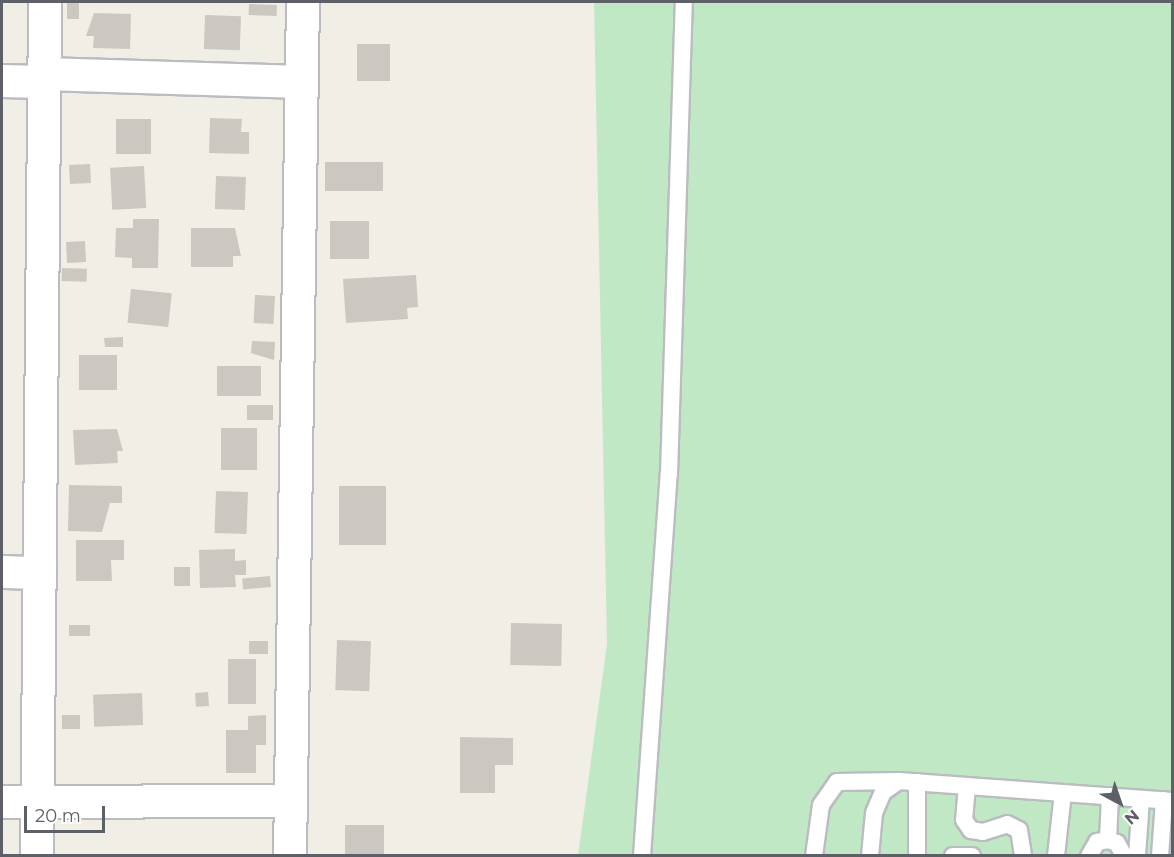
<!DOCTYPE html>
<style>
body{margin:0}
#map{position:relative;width:1174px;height:857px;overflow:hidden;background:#f0eee5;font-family:Montserrat,sans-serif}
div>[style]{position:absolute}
.green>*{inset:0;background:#c1e8c4}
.building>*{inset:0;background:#cbc8c2;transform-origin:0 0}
.roads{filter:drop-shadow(2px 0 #babcc1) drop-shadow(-2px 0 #babcc1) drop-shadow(0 2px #babcc1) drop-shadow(0 -2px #babcc1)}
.lane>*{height:16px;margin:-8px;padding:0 8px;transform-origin:8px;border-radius:8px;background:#fff}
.street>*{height:32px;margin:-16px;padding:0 16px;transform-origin:16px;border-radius:16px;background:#fff}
span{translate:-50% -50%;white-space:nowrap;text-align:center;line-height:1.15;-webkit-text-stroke:4.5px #fff;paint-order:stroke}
.frame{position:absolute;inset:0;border:3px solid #5d6066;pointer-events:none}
.north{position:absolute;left:1090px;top:773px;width:60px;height:60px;-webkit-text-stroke:4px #fff;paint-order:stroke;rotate:140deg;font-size:16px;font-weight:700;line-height:24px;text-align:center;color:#5d6066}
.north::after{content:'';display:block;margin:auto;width:21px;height:27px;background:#5d6066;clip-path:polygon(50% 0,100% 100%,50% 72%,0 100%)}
.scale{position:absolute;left:24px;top:806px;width:81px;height:27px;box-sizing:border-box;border:3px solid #5d6066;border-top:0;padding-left:8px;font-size:18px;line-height:21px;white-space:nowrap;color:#5d6066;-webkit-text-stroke:4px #fff;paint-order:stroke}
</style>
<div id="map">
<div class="green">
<div style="clip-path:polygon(594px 2px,1172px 2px,1172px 855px,578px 856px,607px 644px)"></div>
</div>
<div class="building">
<div style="left:67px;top:2px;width:12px;height:17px"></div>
<div style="left:249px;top:4px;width:28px;height:11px;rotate:2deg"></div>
<div style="clip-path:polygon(94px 13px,131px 14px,130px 49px,93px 48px,94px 36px,86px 36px)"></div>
<div style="left:205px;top:15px;width:36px;height:34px;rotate:2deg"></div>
<div style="left:357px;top:44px;width:33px;height:37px"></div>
<div style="clip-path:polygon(210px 118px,242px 119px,241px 132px,249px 132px,249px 154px,209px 153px)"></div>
<div style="left:116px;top:119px;width:35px;height:35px"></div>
<div style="left:325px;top:162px;width:58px;height:29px"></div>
<div style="left:90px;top:164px;width:19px;height:21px;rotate:87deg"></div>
<div style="left:144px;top:166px;width:42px;height:34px;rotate:87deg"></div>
<div style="left:216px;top:176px;width:30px;height:33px;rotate:2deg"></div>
<div style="clip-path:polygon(133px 219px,159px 219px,158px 268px,132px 268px,132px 258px,115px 257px,116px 228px,133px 228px)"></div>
<div style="left:330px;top:221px;width:39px;height:38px"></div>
<div style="clip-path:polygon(191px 228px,235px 228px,241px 256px,233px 256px,233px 267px,191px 267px)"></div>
<div style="left:85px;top:241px;width:21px;height:19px;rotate:87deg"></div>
<div style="left:62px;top:268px;width:25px;height:13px;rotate:2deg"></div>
<div style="clip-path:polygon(416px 275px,418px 307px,407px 308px,408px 319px,346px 323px,343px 279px)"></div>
<div style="left:131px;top:289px;width:41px;height:34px;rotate:6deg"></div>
<div style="left:255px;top:295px;width:20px;height:28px;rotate:3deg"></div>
<div style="clip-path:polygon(123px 337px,123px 347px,105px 347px,104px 338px)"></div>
<div style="clip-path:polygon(252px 341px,275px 342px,274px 360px,251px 353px)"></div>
<div style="left:79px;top:355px;width:38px;height:35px"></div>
<div style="left:217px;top:366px;width:44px;height:30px"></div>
<div style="left:273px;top:405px;width:15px;height:26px;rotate:90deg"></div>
<div style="left:221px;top:428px;width:36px;height:42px"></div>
<div style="clip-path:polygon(117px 429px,123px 451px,117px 451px,118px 463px,75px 465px,73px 430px)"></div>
<div style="clip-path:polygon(69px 485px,122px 486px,122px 503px,110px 503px,102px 532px,68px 531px)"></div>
<div style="left:339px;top:486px;width:47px;height:59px"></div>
<div style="left:216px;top:491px;width:32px;height:42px;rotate:2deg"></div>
<div style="clip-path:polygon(76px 540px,124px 540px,124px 560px,111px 560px,112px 581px,76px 581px)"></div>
<div style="clip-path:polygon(235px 549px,235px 561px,246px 560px,246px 575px,235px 575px,236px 587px,200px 588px,199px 550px)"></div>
<div style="left:174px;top:567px;width:16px;height:19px"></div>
<div style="left:270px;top:576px;width:11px;height:28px;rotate:85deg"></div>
<div style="left:562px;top:624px;width:42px;height:51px;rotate:91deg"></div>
<div style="left:90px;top:625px;width:11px;height:21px;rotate:90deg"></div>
<div style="left:337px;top:640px;width:34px;height:50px;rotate:2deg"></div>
<div style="left:249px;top:641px;width:19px;height:13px"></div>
<div style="left:256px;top:659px;width:45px;height:28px;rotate:90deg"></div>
<div style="left:208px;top:692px;width:14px;height:13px;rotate:86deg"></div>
<div style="left:142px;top:693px;width:32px;height:49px;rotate:88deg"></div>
<div style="left:62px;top:715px;width:18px;height:14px"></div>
<div style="clip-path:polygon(266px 715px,266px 745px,256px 745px,256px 773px,226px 773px,226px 730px,248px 730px,248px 716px)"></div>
<div style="clip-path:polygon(460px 737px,513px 738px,513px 765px,495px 765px,495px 793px,460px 793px)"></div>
<div style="left:345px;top:825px;width:39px;height:31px"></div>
</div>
<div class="roads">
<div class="lane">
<div style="left:917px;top:782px;width:74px;rotate:90deg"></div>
<div style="left:967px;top:786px;width:34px;rotate:95deg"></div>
<div style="left:964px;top:820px;width:12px;rotate:55deg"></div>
<div style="left:971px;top:830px;width:12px;rotate:9deg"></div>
<div style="left:983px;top:832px;width:25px;rotate:-18deg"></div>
<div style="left:1007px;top:824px;width:13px;rotate:27deg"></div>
<div style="left:1019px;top:830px;width:26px;rotate:81deg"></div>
<div style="left:1108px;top:840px;width:44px;rotate:-87.4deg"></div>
<div style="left:642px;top:856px;width:383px;rotate:-86deg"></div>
<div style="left:669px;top:474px;width:472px;rotate:-88.2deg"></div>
<div style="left:814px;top:856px;width:51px;rotate:-82.2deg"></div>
<div style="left:821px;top:805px;width:28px;rotate:-55deg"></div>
<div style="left:837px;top:782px;width:62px;rotate:-0.9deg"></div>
<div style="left:899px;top:781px;width:274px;rotate:4.2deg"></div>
<div style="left:870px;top:856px;width:43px;rotate:-84.7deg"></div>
<div style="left:874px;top:813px;width:23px;rotate:-67deg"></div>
<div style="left:883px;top:792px;width:19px;rotate:-35deg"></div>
<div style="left:953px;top:856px;width:19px"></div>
<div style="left:1056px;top:856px;width:63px;rotate:-83.7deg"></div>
<div style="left:1089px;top:856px;width:16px;rotate:-60deg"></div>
<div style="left:1097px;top:842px;width:11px;rotate:-10deg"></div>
<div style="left:1108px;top:840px;width:9px;rotate:18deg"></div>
<div style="left:1117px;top:843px;width:15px;rotate:62deg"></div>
<div style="left:1137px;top:856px;width:57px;rotate:-86deg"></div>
<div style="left:1160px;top:856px;width:56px;rotate:-85.9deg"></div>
</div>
<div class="street">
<div style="left:44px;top:74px;width:258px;rotate:1.8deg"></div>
<div style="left:2px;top:81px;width:42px;rotate:1.4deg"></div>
<div style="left:2px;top:572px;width:38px;rotate:2deg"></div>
<div style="left:2px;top:802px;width:288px;rotate:-0.2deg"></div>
<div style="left:37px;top:856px;width:854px;rotate:-89.46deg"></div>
<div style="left:290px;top:856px;width:854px;rotate:-89.13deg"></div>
</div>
</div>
<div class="frame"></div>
<div class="north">N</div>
<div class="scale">20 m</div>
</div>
